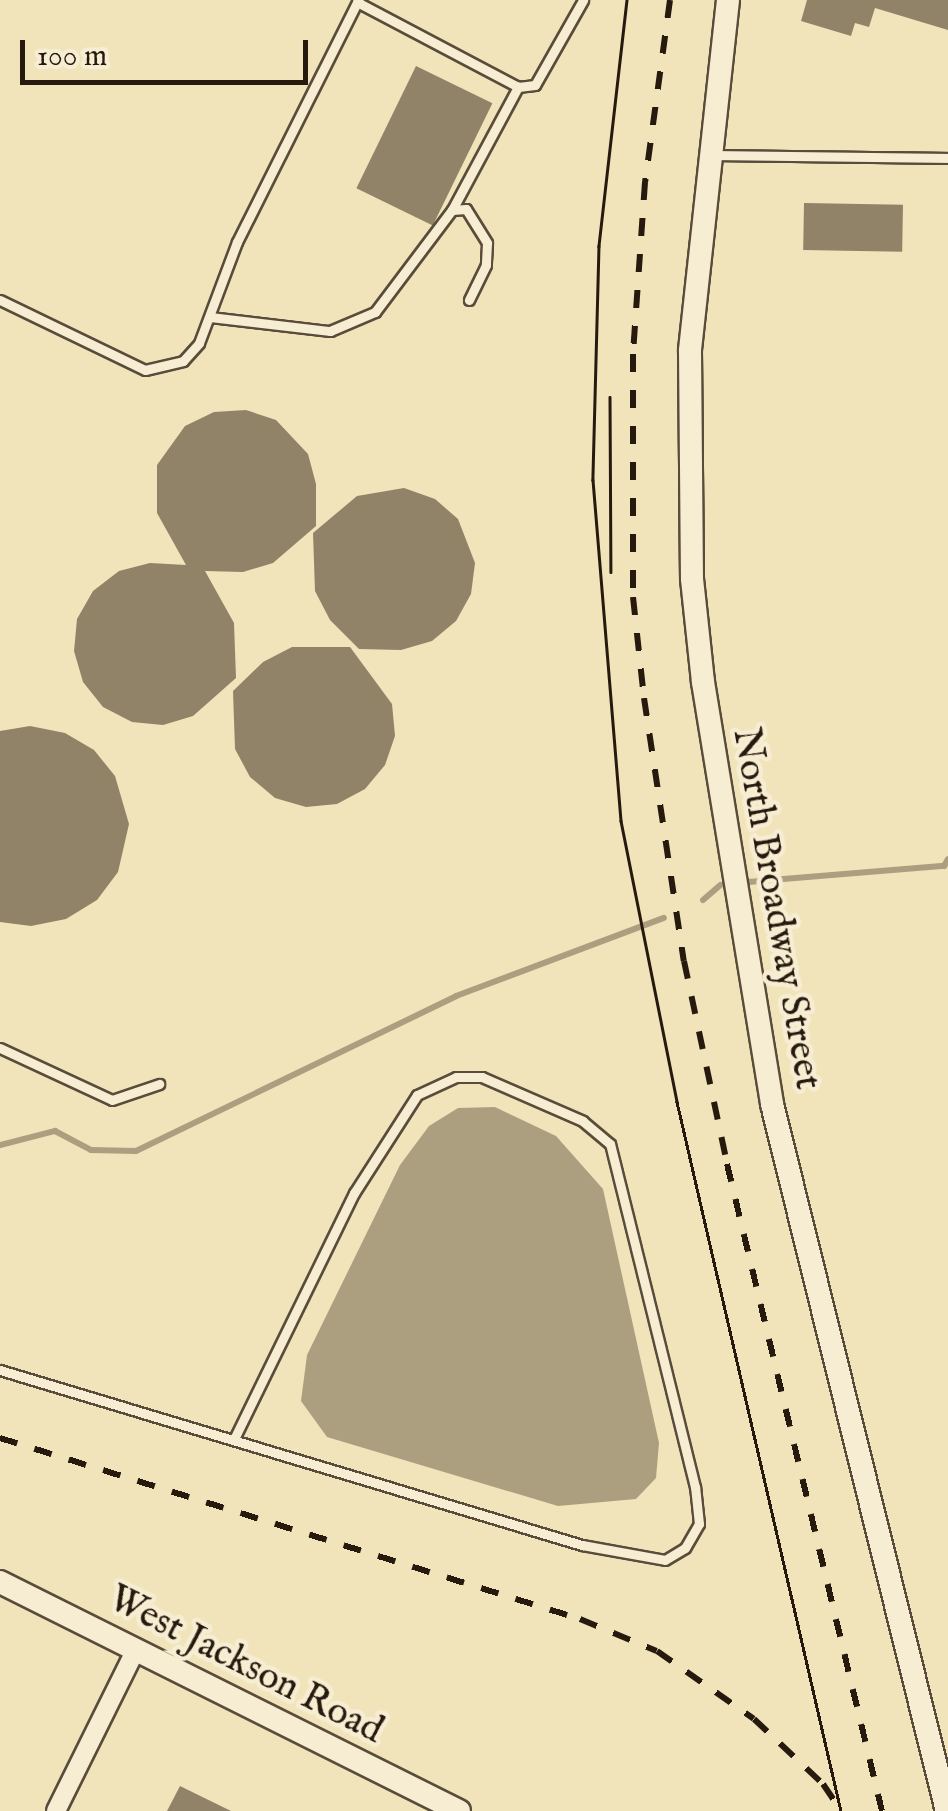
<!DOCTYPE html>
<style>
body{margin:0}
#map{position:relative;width:948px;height:1811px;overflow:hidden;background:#f1e4ba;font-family:"IM FELL English",serif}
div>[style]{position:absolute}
.water>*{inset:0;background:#ac9f80}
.stream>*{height:6px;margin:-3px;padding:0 3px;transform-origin:3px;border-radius:3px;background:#ac9f80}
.building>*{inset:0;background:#908368;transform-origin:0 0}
.roads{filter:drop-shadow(2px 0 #594c3a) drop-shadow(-2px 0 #594c3a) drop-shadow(0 2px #594c3a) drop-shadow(0 -2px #594c3a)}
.lane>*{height:9px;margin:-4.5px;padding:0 4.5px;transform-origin:4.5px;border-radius:4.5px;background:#f6edd2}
.street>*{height:18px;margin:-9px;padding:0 9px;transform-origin:9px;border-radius:9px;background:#f6edd2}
.secondary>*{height:22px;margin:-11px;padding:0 11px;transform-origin:11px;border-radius:11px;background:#f6edd2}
.tram>*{height:2.5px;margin:-1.25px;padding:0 1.25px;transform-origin:1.25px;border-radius:1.25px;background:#261a0f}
.rail>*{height:6px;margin-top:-3px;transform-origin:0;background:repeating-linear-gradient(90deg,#261a0f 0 18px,transparent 0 36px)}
span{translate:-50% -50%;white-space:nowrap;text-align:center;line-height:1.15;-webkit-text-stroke:9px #f6edd2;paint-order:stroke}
.street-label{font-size:38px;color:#261a0f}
.scale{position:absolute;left:20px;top:40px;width:288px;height:45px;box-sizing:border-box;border:5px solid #261a0f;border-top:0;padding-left:12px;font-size:30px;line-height:35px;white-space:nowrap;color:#261a0f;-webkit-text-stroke:8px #f6edd2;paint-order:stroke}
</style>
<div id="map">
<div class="water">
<div style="clip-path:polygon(495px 1107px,556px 1136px,603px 1189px,659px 1443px,656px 1478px,636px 1499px,558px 1506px,327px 1437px,301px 1401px,307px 1355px,400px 1165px,429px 1126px,458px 1108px)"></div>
</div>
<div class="stream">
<div style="left:748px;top:882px;width:197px;rotate:-4.7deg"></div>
<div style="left:944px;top:866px;width:8px;rotate:-60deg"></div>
<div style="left:703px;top:900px;width:23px;rotate:-41deg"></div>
<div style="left:0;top:1145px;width:57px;rotate:-14.3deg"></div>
<div style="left:55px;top:1131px;width:41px;rotate:27.8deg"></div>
<div style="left:91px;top:1150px;width:45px;rotate:1.3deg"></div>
<div style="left:136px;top:1151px;width:356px;rotate:-25.8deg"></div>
<div style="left:456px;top:996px;width:222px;rotate:-20.6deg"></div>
</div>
<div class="building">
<div style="clip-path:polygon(807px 0,948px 0,948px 30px,875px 8px,869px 27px,855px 23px,851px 36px,801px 21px)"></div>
<div style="left:416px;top:66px;width:85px;height:136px;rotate:26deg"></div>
<div style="left:804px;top:203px;width:99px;height:47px;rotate:1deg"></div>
<div style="clip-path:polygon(246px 410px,276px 420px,308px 454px,316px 484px,316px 526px,273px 563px,243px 572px,205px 571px,234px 623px,236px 678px,193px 716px,163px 725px,132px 722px,103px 707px,83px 682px,74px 651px,77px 619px,93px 591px,119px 571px,150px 563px,186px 565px,157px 513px,157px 465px,185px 426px,214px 412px)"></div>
<div style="clip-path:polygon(404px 488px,435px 499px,458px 519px,475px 563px,471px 594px,456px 621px,432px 641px,401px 650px,359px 649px,330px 620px,315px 591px,313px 533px,357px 496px)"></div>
<div style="clip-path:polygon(292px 647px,350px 647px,392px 704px,395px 736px,385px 765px,365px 789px,337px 804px,306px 807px,275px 798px,250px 777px,235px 749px,233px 691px,263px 662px)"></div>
<div style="clip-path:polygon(30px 726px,65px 733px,94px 750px,115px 776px,129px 824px,118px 872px,97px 900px,66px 919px,31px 926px,0 922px,0 731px)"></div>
<div style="clip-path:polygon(180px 1786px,231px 1811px,167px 1811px)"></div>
</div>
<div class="roads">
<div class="lane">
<div style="left:357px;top:2px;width:182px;rotate:27.8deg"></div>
<div style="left:518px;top:87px;width:17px;rotate:-7deg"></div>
<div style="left:535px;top:85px;width:98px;rotate:-60.5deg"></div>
<div style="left:715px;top:155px;width:233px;rotate:0.7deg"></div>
<div style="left:452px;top:210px;width:140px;rotate:-61.8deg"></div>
<div style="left:0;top:300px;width:161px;rotate:25.8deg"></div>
<div style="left:145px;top:370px;width:39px;rotate:-13deg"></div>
<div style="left:183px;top:361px;width:24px;rotate:-48deg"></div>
<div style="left:199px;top:343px;width:108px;rotate:-69.4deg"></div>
<div style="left:237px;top:242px;width:271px;rotate:-63.4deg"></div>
<div style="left:210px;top:317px;width:121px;rotate:6.7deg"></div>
<div style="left:330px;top:331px;width:49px;rotate:-22.9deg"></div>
<div style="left:375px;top:312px;width:128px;rotate:-53deg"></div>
<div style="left:452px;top:210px;width:14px;rotate:-4deg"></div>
<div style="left:466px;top:209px;width:40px;rotate:58deg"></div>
<div style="left:487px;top:243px;width:22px;rotate:93deg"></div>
<div style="left:486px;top:265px;width:39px;rotate:116deg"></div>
<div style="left:0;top:1048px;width:123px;rotate:24.9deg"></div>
<div style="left:112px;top:1100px;width:50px;rotate:-18.8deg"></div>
<div style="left:0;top:1370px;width:608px;rotate:16.74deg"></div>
<div style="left:582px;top:1545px;width:84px;rotate:10.2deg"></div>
<div style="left:665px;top:1560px;width:23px;rotate:-31deg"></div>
<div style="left:685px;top:1548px;width:28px;rotate:-60deg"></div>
<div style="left:699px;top:1524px;width:37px;rotate:-96deg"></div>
<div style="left:695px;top:1487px;width:353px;rotate:-103.9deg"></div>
<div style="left:610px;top:1144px;width:35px;rotate:-140deg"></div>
<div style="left:583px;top:1121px;width:110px;rotate:-156.5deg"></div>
<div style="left:482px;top:1077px;width:26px;rotate:180deg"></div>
<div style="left:456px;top:1077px;width:43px;rotate:155.2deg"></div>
<div style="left:417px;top:1095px;width:117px;rotate:122.7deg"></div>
<div style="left:354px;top:1193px;width:271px;rotate:116deg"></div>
</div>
<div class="street">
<div style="left:56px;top:1811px;width:178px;rotate:-63.7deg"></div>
</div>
<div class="secondary">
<div style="left:728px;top:0;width:353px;rotate:96.2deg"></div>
<div style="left:690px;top:351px;width:228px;rotate:89.5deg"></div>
<div style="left:692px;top:579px;width:104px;rotate:83.9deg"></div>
<div style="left:703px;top:682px;width:428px;rotate:80.7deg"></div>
<div style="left:772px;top:1104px;width:728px;rotate:76.1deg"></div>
<div style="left:0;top:1582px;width:513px;rotate:26.52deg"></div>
</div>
</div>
<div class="tram">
<div style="left:627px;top:0;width:248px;rotate:96.5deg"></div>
<div style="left:599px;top:246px;width:234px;rotate:91.5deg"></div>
<div style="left:593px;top:480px;width:342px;rotate:85.3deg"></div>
<div style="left:621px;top:821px;width:287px;rotate:78.7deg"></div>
<div style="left:677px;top:1102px;width:728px;rotate:76.98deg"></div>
<div style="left:610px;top:397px;width:175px;rotate:89.7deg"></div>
</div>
<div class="rail">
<div style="left:670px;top:0;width:184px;rotate:97.8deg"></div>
<div style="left:645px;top:182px;width:172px;rotate:94deg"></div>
<div style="left:633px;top:354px;width:243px;rotate:90deg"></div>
<div style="left:633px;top:597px;width:102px;rotate:83.8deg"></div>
<div style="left:644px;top:698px;width:266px;rotate:81.4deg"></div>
<div style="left:684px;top:961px;width:208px;rotate:78deg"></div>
<div style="left:727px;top:1164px;width:665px;rotate:76.53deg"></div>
<div style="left:0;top:1438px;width:608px;rotate:17.33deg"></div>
<div style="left:580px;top:1619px;width:83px;rotate:22.6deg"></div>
<div style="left:657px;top:1651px;width:118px;rotate:35deg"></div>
<div style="left:754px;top:1719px;width:95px;rotate:43.3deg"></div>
<div style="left:823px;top:1784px;width:32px;rotate:56deg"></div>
</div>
<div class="street-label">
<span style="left:775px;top:909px;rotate:80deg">North Broadway Street</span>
<span style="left:245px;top:1666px;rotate:27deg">West Jackson Road</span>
</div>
<div class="scale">100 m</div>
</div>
